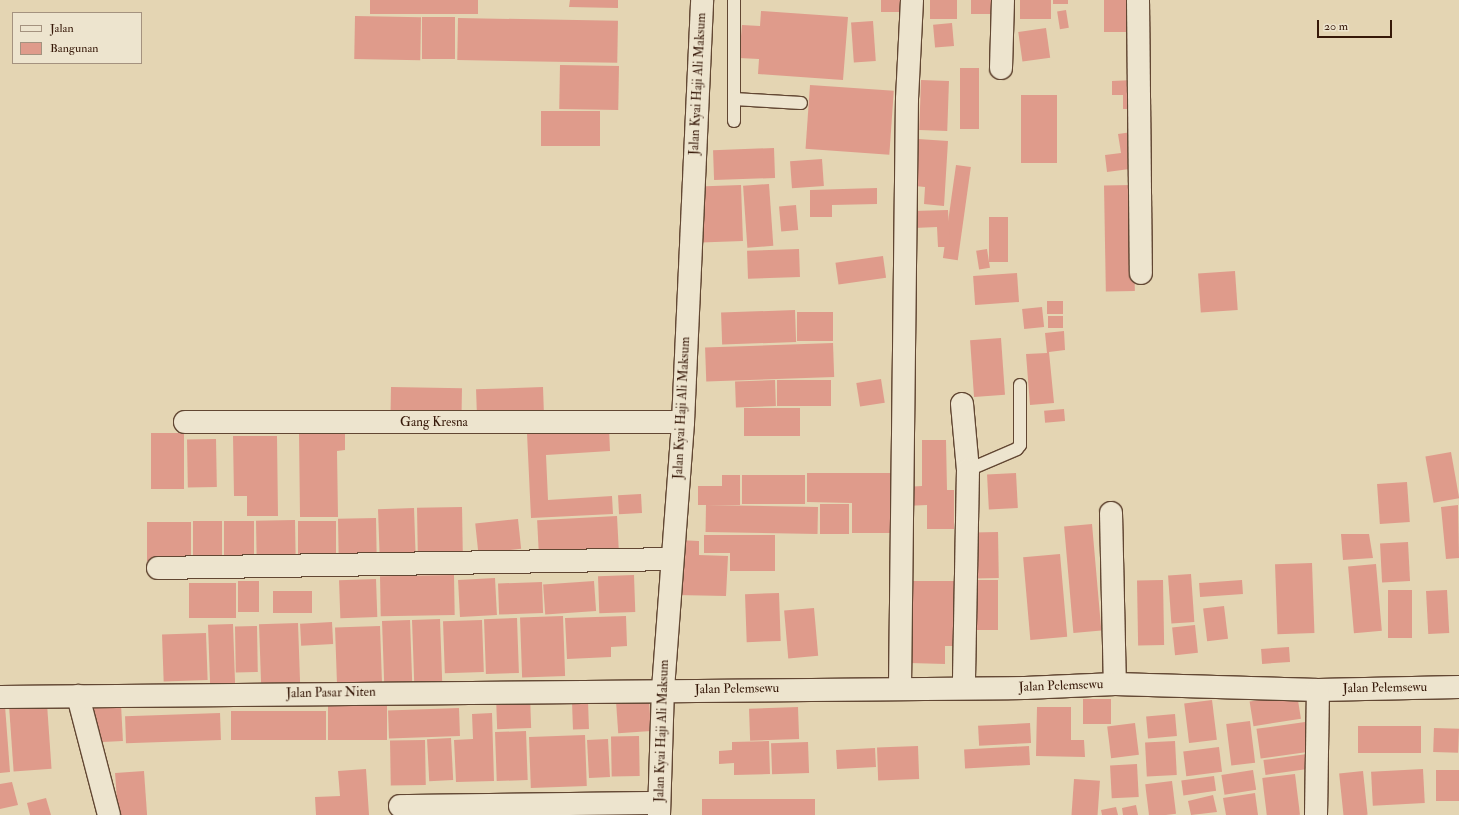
<!DOCTYPE html>
<style>
body{margin:0}
#map{position:relative;width:1459px;height:815px;overflow:hidden;background:#e4d5b3;font-family:"IM FELL Double Pica",serif}
div>[style]{position:absolute}
.building>*{inset:0;background:#df9b8b;transform-origin:0 0}
.roads{filter:drop-shadow(1px 0 #624733) drop-shadow(-1px 0 #624733) drop-shadow(0 1px #624733) drop-shadow(0 -1px #624733)}
.service>*{height:12px;margin:-6px;padding:0 6px;transform-origin:6px;border-radius:6px;background:#ede4ce}
.minor>*{height:22px;margin:-11px;padding:0 11px;transform-origin:11px;border-radius:11px;background:#ede4ce}
.tertiary>*{height:22px;margin:-11px;padding:0 11px;transform-origin:11px;border-radius:11px;background:#ede4ce}
span{translate:-50% -50%;white-space:nowrap;text-align:center;line-height:1.15;-webkit-text-stroke:3px #ede4ce;paint-order:stroke}
.street-label{font-size:13px;color:#361808}
.legend{position:absolute;left:12px;top:12px;width:130px;height:52px;box-sizing:border-box;background:#ede4ce;border:1px solid #a4927f;margin:0;padding:5px 7px;list-style:none;font-size:12px;color:#361808}
.legend li{display:flex;align-items:center;gap:8px;height:20px}
.legend b{width:20px;border:1px solid #a4927f}
.scale{position:absolute;left:1317px;top:20px;width:75px;height:18px;box-sizing:border-box;border:2px solid #361808;border-top:0;padding-left:5px;font-size:12px;line-height:14px;white-space:nowrap;color:#361808;-webkit-text-stroke:3px #ede4ce;paint-order:stroke}
</style>
<div id="map">
<div class="building">
<div style="left:370px;top:0;width:108px;height:14px"></div>
<div style="clip-path:polygon(570px 0,618px 0,618px 8px,569px 7px)"></div>
<div style="left:881px;top:0;width:25px;height:12px"></div>
<div style="left:957px;top:0;width:19px;height:27px;rotate:90deg"></div>
<div style="left:971px;top:0;width:22px;height:14px"></div>
<div style="left:1020px;top:0;width:31px;height:19px"></div>
<div style="left:1053px;top:0;width:15px;height:4px"></div>
<div style="left:1104px;top:0;width:25px;height:32px"></div>
<div style="left:1066px;top:10px;width:18px;height:9px;rotate:81deg"></div>
<div style="clip-path:polygon(761px 11px,848px 17px,843px 80px,758px 74px,759px 59px,739px 58px,742px 25px,760px 26px)"></div>
<div style="left:355px;top:16px;width:66px;height:43px;rotate:1deg"></div>
<div style="left:422px;top:17px;width:33px;height:42px"></div>
<div style="left:458px;top:18px;width:160px;height:42px;rotate:1deg"></div>
<div style="left:873px;top:21px;width:40px;height:22px;rotate:86deg"></div>
<div style="left:952px;top:23px;width:23px;height:19px;rotate:85deg"></div>
<div style="left:1046px;top:28px;width:30px;height:28px;rotate:82deg"></div>
<div style="left:560px;top:65px;width:59px;height:44px;rotate:1deg"></div>
<div style="left:960px;top:68px;width:19px;height:61px"></div>
<div style="left:921px;top:80px;width:28px;height:50px;rotate:2deg"></div>
<div style="clip-path:polygon(1134px 80px,1135px 109px,1123px 109px,1123px 95px,1112px 95px,1112px 81px)"></div>
<div style="left:810px;top:85px;width:84px;height:64px;rotate:4deg"></div>
<div style="left:1021px;top:95px;width:36px;height:68px"></div>
<div style="left:541px;top:111px;width:59px;height:35px"></div>
<div style="clip-path:polygon(1132px 132px,1137px 168px,1107px 172px,1105px 155px,1121px 153px,1118px 134px)"></div>
<div style="clip-path:polygon(918px 139px,948px 141px,944px 206px,924px 204px,925px 187px,915px 186px)"></div>
<div style="left:774px;top:148px;width:30px;height:61px;rotate:88deg"></div>
<div style="left:822px;top:159px;width:27px;height:32px;rotate:86deg"></div>
<div style="left:956px;top:165px;width:15px;height:94px;rotate:8deg"></div>
<div style="left:769px;top:184px;width:62px;height:26px;rotate:86deg"></div>
<div style="left:741px;top:185px;width:56px;height:42px;rotate:88deg"></div>
<div style="left:1133px;top:185px;width:106px;height:29px;rotate:89deg"></div>
<div style="clip-path:polygon(877px 188px,877px 204px,832px 205px,832px 217px,810px 217px,810px 190px)"></div>
<div style="left:796px;top:205px;width:25px;height:17px;rotate:85deg"></div>
<div style="clip-path:polygon(948px 210px,950px 247px,938px 247px,937px 227px,914px 228px,913px 211px)"></div>
<div style="left:989px;top:217px;width:19px;height:45px"></div>
<div style="left:799px;top:249px;width:28px;height:52px;rotate:88deg"></div>
<div style="left:987px;top:249px;width:19px;height:11px;rotate:81deg"></div>
<div style="left:883px;top:256px;width:22px;height:48px;rotate:82deg"></div>
<div style="left:1235px;top:271px;width:39px;height:37px;rotate:86deg"></div>
<div style="left:1017px;top:273px;width:29px;height:44px;rotate:86deg"></div>
<div style="left:1063px;top:301px;width:13px;height:16px;rotate:90deg"></div>
<div style="left:1042px;top:307px;width:20px;height:20px;rotate:84deg"></div>
<div style="left:795px;top:310px;width:32px;height:74px;rotate:88deg"></div>
<div style="left:797px;top:312px;width:36px;height:29px"></div>
<div style="left:1063px;top:316px;width:12px;height:15px;rotate:90deg"></div>
<div style="clip-path:polygon(1064px 331px,1065px 350px,1049px 352px,1054px 403px,1030px 405px,1026px 354px,1047px 353px,1045px 333px)"></div>
<div style="left:1001px;top:338px;width:57px;height:31px;rotate:86deg"></div>
<div style="left:833px;top:343px;width:34px;height:128px;rotate:88deg"></div>
<div style="left:881px;top:379px;width:24px;height:25px;rotate:81deg"></div>
<div style="left:775px;top:380px;width:26px;height:40px;rotate:88deg"></div>
<div style="left:831px;top:380px;width:26px;height:54px;rotate:90deg"></div>
<div style="left:391px;top:387px;width:71px;height:30px;rotate:1deg"></div>
<div style="left:543px;top:387px;width:28px;height:67px;rotate:88deg"></div>
<div style="left:800px;top:408px;width:28px;height:56px;rotate:90deg"></div>
<div style="left:1064px;top:409px;width:12px;height:20px;rotate:85deg"></div>
<div style="clip-path:polygon(609px 428px,610px 451px,546px 455px,548px 500px,612px 496px,613px 514px,531px 518px,527px 433px)"></div>
<div style="left:151px;top:433px;width:33px;height:56px"></div>
<div style="clip-path:polygon(299px 433px,345px 433px,345px 450px,337px 451px,338px 517px,300px 517px)"></div>
<div style="clip-path:polygon(233px 436px,277px 436px,278px 516px,247px 516px,247px 496px,234px 496px)"></div>
<div style="left:216px;top:439px;width:48px;height:29px;rotate:89deg"></div>
<div style="clip-path:polygon(922px 440px,946px 440px,947px 490px,954px 490px,954px 529px,927px 529px,927px 505px,905px 506px,905px 487px,922px 486px)"></div>
<div style="left:1451px;top:452px;width:47px;height:26px;rotate:80deg"></div>
<div style="clip-path:polygon(807px 473px,897px 473px,897px 533px,852px 533px,852px 503px,807px 502px)"></div>
<div style="left:1016px;top:473px;width:35px;height:29px;rotate:87deg"></div>
<div style="clip-path:polygon(722px 475px,740px 475px,740px 505px,698px 505px,698px 486px,722px 486px)"></div>
<div style="left:742px;top:475px;width:63px;height:29px"></div>
<div style="left:1407px;top:482px;width:40px;height:30px;rotate:86deg"></div>
<div style="left:641px;top:494px;width:19px;height:23px;rotate:87deg"></div>
<div style="left:849px;top:504px;width:30px;height:29px;rotate:90deg"></div>
<div style="left:706px;top:505px;width:112px;height:27px;rotate:1deg"></div>
<div style="clip-path:polygon(1458px 505px,1459px 558px,1446px 559px,1441px 507px)"></div>
<div style="left:462px;top:507px;width:50px;height:45px;rotate:89deg"></div>
<div style="left:414px;top:508px;width:49px;height:36px;rotate:88deg"></div>
<div style="left:617px;top:516px;width:38px;height:80px;rotate:87deg"></div>
<div style="left:376px;top:518px;width:39px;height:38px;rotate:89deg"></div>
<div style="left:518px;top:519px;width:30px;height:43px;rotate:84deg"></div>
<div style="left:295px;top:520px;width:40px;height:39px;rotate:89deg"></div>
<div style="left:193px;top:521px;width:29px;height:41px"></div>
<div style="left:224px;top:521px;width:30px;height:40px"></div>
<div style="left:336px;top:521px;width:39px;height:38px;rotate:90deg"></div>
<div style="left:147px;top:522px;width:44px;height:39px"></div>
<div style="left:1092px;top:524px;width:107px;height:28px;rotate:85deg"></div>
<div style="left:998px;top:532px;width:46px;height:25px;rotate:89deg"></div>
<div style="clip-path:polygon(1341px 534px,1369px 534px,1373px 558px,1343px 560px)"></div>
<div style="clip-path:polygon(704px 535px,775px 535px,775px 571px,730px 571px,730px 553px,704px 553px)"></div>
<div style="clip-path:polygon(678px 540px,699px 541px,699px 555px,728px 556px,726px 596px,676px 595px)"></div>
<div style="left:1408px;top:542px;width:39px;height:28px;rotate:87deg"></div>
<div style="left:1060px;top:554px;width:83px;height:37px;rotate:85deg"></div>
<div style="left:1312px;top:563px;width:70px;height:37px;rotate:88deg"></div>
<div style="left:1376px;top:564px;width:67px;height:28px;rotate:85deg"></div>
<div style="left:1191px;top:574px;width:48px;height:23px;rotate:86deg"></div>
<div style="left:454px;top:575px;width:40px;height:74px;rotate:89deg"></div>
<div style="left:634px;top:575px;width:37px;height:36px;rotate:88deg"></div>
<div style="left:495px;top:578px;width:37px;height:37px;rotate:87deg"></div>
<div style="left:376px;top:579px;width:38px;height:37px;rotate:88deg"></div>
<div style="left:998px;top:580px;width:50px;height:26px;rotate:90deg"></div>
<div style="left:1163px;top:580px;width:65px;height:26px;rotate:89deg"></div>
<div style="left:1242px;top:580px;width:14px;height:43px;rotate:86deg"></div>
<div style="left:238px;top:581px;width:21px;height:31px"></div>
<div style="left:594px;top:581px;width:30px;height:51px;rotate:86deg"></div>
<div style="clip-path:polygon(911px 581px,954px 581px,953px 646px,945px 646px,945px 664px,910px 663px)"></div>
<div style="left:542px;top:582px;width:31px;height:44px;rotate:88deg"></div>
<div style="left:189px;top:583px;width:47px;height:35px"></div>
<div style="left:1412px;top:590px;width:48px;height:24px;rotate:90deg"></div>
<div style="left:1447px;top:590px;width:43px;height:21px;rotate:87deg"></div>
<div style="left:273px;top:591px;width:39px;height:22px"></div>
<div style="left:779px;top:593px;width:48px;height:34px;rotate:88deg"></div>
<div style="left:1224px;top:606px;width:33px;height:21px;rotate:83deg"></div>
<div style="left:814px;top:608px;width:48px;height:30px;rotate:85deg"></div>
<div style="left:563px;top:616px;width:60px;height:43px;rotate:88deg"></div>
<div style="clip-path:polygon(626px 616px,627px 646px,611px 647px,611px 657px,567px 659px,565px 618px)"></div>
<div style="left:517px;top:618px;width:55px;height:33px;rotate:88deg"></div>
<div style="left:440px;top:619px;width:65px;height:28px;rotate:88deg"></div>
<div style="left:410px;top:620px;width:65px;height:28px;rotate:88deg"></div>
<div style="left:482px;top:620px;width:52px;height:39px;rotate:88deg"></div>
<div style="left:332px;top:622px;width:22px;height:32px;rotate:87deg"></div>
<div style="left:298px;top:623px;width:62px;height:39px;rotate:88deg"></div>
<div style="left:233px;top:624px;width:59px;height:25px;rotate:88deg"></div>
<div style="left:1195px;top:625px;width:28px;height:23px;rotate:84deg"></div>
<div style="left:257px;top:626px;width:46px;height:22px;rotate:89deg"></div>
<div style="left:380px;top:626px;width:61px;height:45px;rotate:88deg"></div>
<div style="left:206px;top:633px;width:47px;height:44px;rotate:88deg"></div>
<div style="left:1289px;top:647px;width:15px;height:28px;rotate:86deg"></div>
<div style="left:1297px;top:694px;width:25px;height:48px;rotate:81deg"></div>
<div style="left:530px;top:695px;width:33px;height:34px;rotate:88deg"></div>
<div style="left:1111px;top:699px;width:25px;height:28px;rotate:90deg"></div>
<div style="left:649px;top:700px;width:31px;height:33px;rotate:86deg"></div>
<div style="left:1212px;top:700px;width:40px;height:28px;rotate:83deg"></div>
<div style="left:588px;top:701px;width:28px;height:16px;rotate:88deg"></div>
<div style="left:387px;top:702px;width:38px;height:59px;rotate:90deg"></div>
<div style="left:47px;top:704px;width:65px;height:38px;rotate:86deg"></div>
<div style="left:121px;top:704px;width:37px;height:31px;rotate:87deg"></div>
<div style="clip-path:polygon(5px 706px,10px 772px,0 773px,0 707px)"></div>
<div style="left:798px;top:707px;width:32px;height:49px;rotate:88deg"></div>
<div style="clip-path:polygon(1037px 707px,1071px 707px,1071px 740px,1084px 740px,1085px 757px,1036px 756px)"></div>
<div style="left:459px;top:708px;width:28px;height:71px;rotate:88deg"></div>
<div style="left:231px;top:711px;width:95px;height:29px"></div>
<div style="left:220px;top:713px;width:27px;height:95px;rotate:88deg"></div>
<div style="clip-path:polygon(492px 713px,494px 781px,456px 782px,454px 740px,473px 739px,472px 714px)"></div>
<div style="left:1175px;top:714px;width:22px;height:29px;rotate:85deg"></div>
<div style="left:1250px;top:721px;width:42px;height:24px;rotate:83deg"></div>
<div style="left:1305px;top:722px;width:30px;height:49px;rotate:82deg"></div>
<div style="left:1030px;top:723px;width:20px;height:52px;rotate:87deg"></div>
<div style="left:1135px;top:723px;width:32px;height:28px;rotate:83deg"></div>
<div style="left:1358px;top:726px;width:63px;height:27px"></div>
<div style="left:1434px;top:728px;width:25px;height:24px;rotate:2deg"></div>
<div style="left:526px;top:731px;width:49px;height:31px;rotate:88deg"></div>
<div style="left:585px;top:735px;width:51px;height:56px;rotate:88deg"></div>
<div style="left:639px;top:736px;width:40px;height:28px;rotate:89deg"></div>
<div style="left:451px;top:738px;width:42px;height:24px;rotate:87deg"></div>
<div style="left:608px;top:739px;width:38px;height:21px;rotate:87deg"></div>
<div style="left:425px;top:740px;width:45px;height:35px;rotate:89deg"></div>
<div style="clip-path:polygon(769px 741px,770px 774px,734px 775px,734px 763px,719px 764px,719px 751px,732px 750px,732px 742px)"></div>
<div style="left:1175px;top:741px;width:34px;height:30px;rotate:87deg"></div>
<div style="left:808px;top:742px;width:31px;height:37px;rotate:88deg"></div>
<div style="left:918px;top:746px;width:33px;height:41px;rotate:88deg"></div>
<div style="left:1029px;top:746px;width:19px;height:65px;rotate:87deg"></div>
<div style="left:1219px;top:747px;width:25px;height:36px;rotate:83deg"></div>
<div style="left:875px;top:748px;width:19px;height:39px;rotate:87deg"></div>
<div style="left:1307px;top:754px;width:15px;height:44px;rotate:82deg"></div>
<div style="left:1137px;top:764px;width:33px;height:27px;rotate:87deg"></div>
<div style="clip-path:polygon(366px 769px,369px 815px,316px 815px,315px 797px,340px 796px,338px 771px)"></div>
<div style="left:1423px;top:769px;width:34px;height:52px;rotate:87deg"></div>
<div style="left:1253px;top:770px;width:20px;height:32px;rotate:81deg"></div>
<div style="left:1459px;top:770px;width:31px;height:23px;rotate:90deg"></div>
<div style="left:144px;top:771px;width:44px;height:29px;rotate:86deg"></div>
<div style="left:1363px;top:771px;width:44px;height:24px;rotate:84deg"></div>
<div style="left:1295px;top:774px;width:41px;height:33px;rotate:83deg"></div>
<div style="left:1214px;top:776px;width:15px;height:33px;rotate:82deg"></div>
<div style="left:1074px;top:779px;width:26px;height:36px;rotate:4deg"></div>
<div style="left:1172px;top:781px;width:33px;height:27px;rotate:83deg"></div>
<div style="clip-path:polygon(12px 782px,18px 805px,0 809px,0 784px)"></div>
<div style="clip-path:polygon(1255px 793px,1258px 815px,1226px 815px,1223px 798px)"></div>
<div style="clip-path:polygon(1213px 795px,1217px 812px,1191px 815px,1188px 801px)"></div>
<div style="clip-path:polygon(46px 798px,51px 815px,30px 815px,27px 803px)"></div>
<div style="left:815px;top:799px;width:16px;height:113px;rotate:90deg"></div>
<div style="clip-path:polygon(1136px 805px,1138px 815px,1123px 815px,1122px 808px)"></div>
<div style="clip-path:polygon(1116px 807px,1118px 815px,1102px 815px,1101px 810px)"></div>
</div>
<div class="roads">
<div class="service">
<div style="left:734px;top:0;width:121px;rotate:90deg"></div>
<div style="left:734px;top:99px;width:67px;rotate:3.4deg"></div>
<div style="left:968px;top:470px;width:53px;rotate:-23.2deg"></div>
<div style="left:1017px;top:449px;width:5px;rotate:-53deg"></div>
<div style="left:1020px;top:445px;width:60px;rotate:-90deg"></div>
</div>
<div class="minor">
<div style="left:1138px;top:0;width:273px;rotate:89.4deg"></div>
<div style="left:1001px;top:68px;width:68px;rotate:-88.3deg"></div>
<div style="left:962px;top:404px;width:66px;rotate:84.8deg"></div>
<div style="left:968px;top:470px;width:217px;rotate:91.1deg"></div>
<div style="left:185px;top:422px;width:498px"></div>
<div style="left:1111px;top:513px;width:171px;rotate:88.7deg"></div>
<div style="left:158px;top:568px;width:514px;rotate:-1deg"></div>
<div style="left:900px;top:687px;width:588px;rotate:-89.32deg"></div>
<div style="left:907px;top:99px;width:99px;rotate:-87.1deg"></div>
<div style="left:78px;top:696px;width:123px;rotate:75.4deg"></div>
<div style="left:0;top:697px;width:1025px;rotate:-0.5deg"></div>
<div style="left:1025px;top:688px;width:90px;rotate:-2.5deg"></div>
<div style="left:1115px;top:684px;width:203px;rotate:1.7deg"></div>
<div style="left:1318px;top:690px;width:141px;rotate:-1.2deg"></div>
<div style="left:400px;top:806px;width:259px;rotate:-0.7deg"></div>
<div style="left:1316px;top:815px;width:125px;rotate:-89.1deg"></div>
</div>
<div class="tertiary">
<div style="left:659px;top:815px;width:126px;rotate:-88.2deg"></div>
<div style="left:663px;top:689px;width:268px;rotate:-85.7deg"></div>
<div style="left:683px;top:422px;width:422px;rotate:-87.4deg"></div>
</div>
</div>
<div class="street-label">
<span style="left:698px;top:84px;rotate:-87deg">Jalan Kyai Haji Ali Maksum</span>
<span style="left:682px;top:408px;rotate:-87deg">Jalan Kyai Haji Ali Maksum</span>
<span style="left:434px;top:422px">Gang Kresna</span>
<span style="left:1061px;top:686px;rotate:-2deg">Jalan Pelemsewu</span>
<span style="left:1385px;top:688px;rotate:-1deg">Jalan Pelemsewu</span>
<span style="left:737px;top:689px;rotate:-1deg">Jalan Pelemsewu</span>
<span style="left:331px;top:693px;rotate:-1deg">Jalan Pasar Niten</span>
<span style="left:662px;top:731px;rotate:-88deg">Jalan Kyai Haji Ali Maksum</span>
</div>
<ul class="legend">
<li><b style="height:5px;background:#ede4ce"></b>Jalan</li>
<li><b style="height:11px;background:#df9b8b"></b>Bangunan</li>
</ul>
<div class="scale">20 m</div>
</div>
